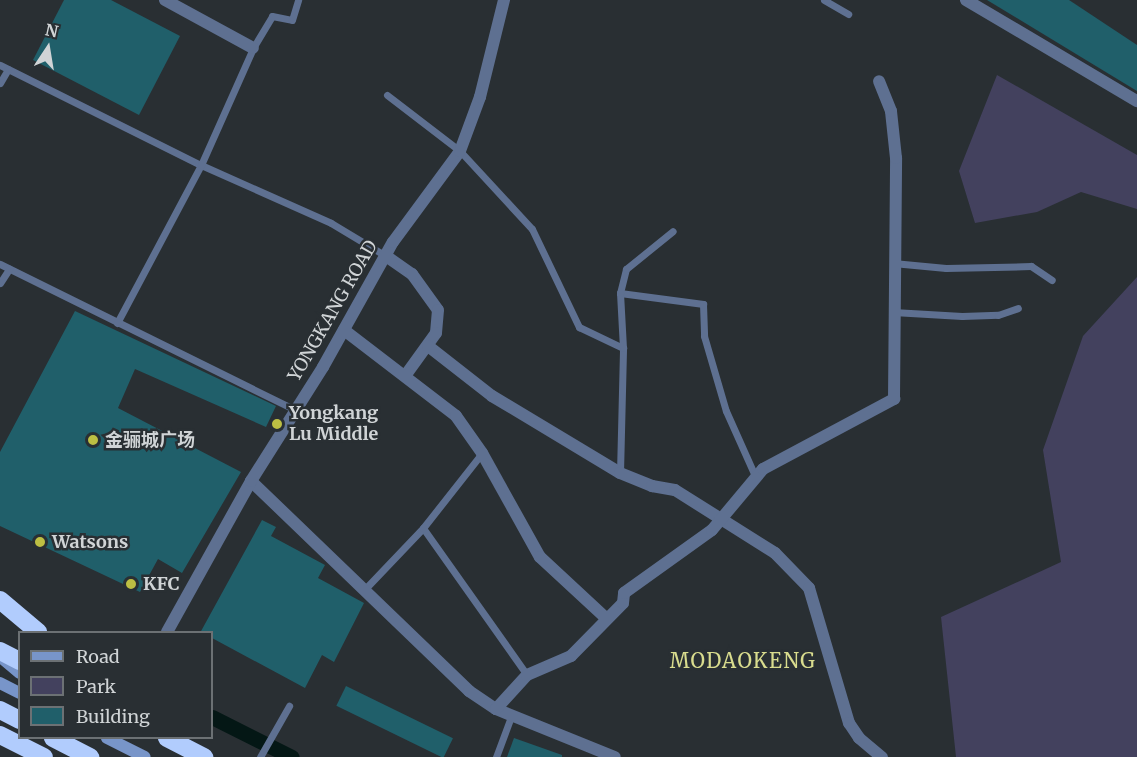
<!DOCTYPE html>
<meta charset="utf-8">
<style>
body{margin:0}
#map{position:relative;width:1137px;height:757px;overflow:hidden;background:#292f33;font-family:Merriweather,"Noto Sans SC",serif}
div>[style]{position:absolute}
.green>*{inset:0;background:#43415e}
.canal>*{height:15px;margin:-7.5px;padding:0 7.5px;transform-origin:7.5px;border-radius:7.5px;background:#041715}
.building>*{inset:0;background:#205f6a;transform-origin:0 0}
.lane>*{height:7px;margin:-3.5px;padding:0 3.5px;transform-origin:3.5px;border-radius:3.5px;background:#5e7091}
.street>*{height:12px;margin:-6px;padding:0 6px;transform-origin:6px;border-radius:6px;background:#5e7091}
.secondary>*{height:12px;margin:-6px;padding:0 6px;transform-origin:6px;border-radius:6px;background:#7895c9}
.highway>*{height:18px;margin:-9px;padding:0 9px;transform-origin:9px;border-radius:9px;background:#b1ccfd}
.dots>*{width:16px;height:16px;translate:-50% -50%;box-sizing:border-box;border:3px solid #292f33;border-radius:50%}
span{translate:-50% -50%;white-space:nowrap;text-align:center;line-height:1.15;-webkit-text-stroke:5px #292f33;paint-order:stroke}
.street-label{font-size:18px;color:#d0d4d6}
.poi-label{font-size:18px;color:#d0d4d6;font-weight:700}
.left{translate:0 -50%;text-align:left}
.neighbourhood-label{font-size:20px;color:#d9dc8e;letter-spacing:1.5px}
.legend{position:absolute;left:18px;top:631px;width:195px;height:108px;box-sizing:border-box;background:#292f33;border:2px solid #6c7174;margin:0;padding:8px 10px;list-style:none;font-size:18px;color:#d0d4d6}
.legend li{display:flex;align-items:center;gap:12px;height:30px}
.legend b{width:30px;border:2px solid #6c7174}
.north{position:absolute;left:18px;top:18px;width:60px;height:60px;-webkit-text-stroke:4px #292f33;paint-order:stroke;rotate:12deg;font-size:16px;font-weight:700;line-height:24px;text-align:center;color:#d0d4d6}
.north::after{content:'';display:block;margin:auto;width:21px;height:27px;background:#d0d4d6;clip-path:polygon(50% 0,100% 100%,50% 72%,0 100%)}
</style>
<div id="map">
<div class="green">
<div style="clip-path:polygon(997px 75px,1137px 155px,1137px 209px,1081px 192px,1037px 212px,975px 223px,959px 171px)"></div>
<div style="clip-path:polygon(1137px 277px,1137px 757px,956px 757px,941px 617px,1061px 562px,1043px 450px,1083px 336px)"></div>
</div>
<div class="canal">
<div style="left:212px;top:717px;width:89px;rotate:26.6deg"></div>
</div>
<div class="building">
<div style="clip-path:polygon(64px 0,111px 0,180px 36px,139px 115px,33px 60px)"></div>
<div style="clip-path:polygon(987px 0,1069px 0,1137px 45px,1137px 91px)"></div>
<div style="clip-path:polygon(75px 311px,276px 406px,266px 427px,135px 369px,118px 408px,241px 472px,182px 573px,158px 559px,140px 592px,0 526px,0 452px)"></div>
<div style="clip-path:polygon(262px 520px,276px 527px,271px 536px,325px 565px,318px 578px,364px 603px,334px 662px,322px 655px,305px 688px,212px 638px,212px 633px,200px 633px)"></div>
<div style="left:346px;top:686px;width:119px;height:22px;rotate:26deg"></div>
<div style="clip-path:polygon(514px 738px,562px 755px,562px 757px,507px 757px)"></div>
</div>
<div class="lane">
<div style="left:824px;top:0;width:28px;rotate:30deg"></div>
<div style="left:0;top:65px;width:225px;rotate:26.5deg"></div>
<div style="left:201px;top:165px;width:142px;rotate:24deg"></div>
<div style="left:331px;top:223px;width:64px;rotate:31deg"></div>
<div style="left:0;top:83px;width:16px;rotate:-60deg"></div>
<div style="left:387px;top:95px;width:92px;rotate:37.5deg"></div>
<div style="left:460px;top:151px;width:106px;rotate:47.3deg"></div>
<div style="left:532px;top:229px;width:109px;rotate:64.4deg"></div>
<div style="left:579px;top:327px;width:49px;rotate:25.5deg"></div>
<div style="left:893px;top:263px;width:53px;rotate:5.4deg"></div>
<div style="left:946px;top:268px;width:85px;rotate:-1.3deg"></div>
<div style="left:1031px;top:266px;width:25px;rotate:34deg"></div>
<div style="left:0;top:264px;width:330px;rotate:26.3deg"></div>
<div style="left:0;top:283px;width:17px;rotate:-57deg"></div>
<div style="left:620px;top:293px;width:84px;rotate:7.5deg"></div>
<div style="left:703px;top:304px;width:32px;rotate:88deg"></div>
<div style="left:704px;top:336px;width:78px;rotate:73.7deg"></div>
<div style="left:726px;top:411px;width:73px;rotate:65.9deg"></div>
<div style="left:893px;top:312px;width:69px;rotate:3.3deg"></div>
<div style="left:962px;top:316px;width:36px;rotate:-2deg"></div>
<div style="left:998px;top:315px;width:21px;rotate:-19deg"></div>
<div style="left:117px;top:323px;width:179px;rotate:-62deg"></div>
<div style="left:201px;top:165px;width:128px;rotate:-66deg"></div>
<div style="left:253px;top:48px;width:37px;rotate:-59deg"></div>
<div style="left:272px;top:16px;width:20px;rotate:11deg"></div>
<div style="left:292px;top:20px;width:21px;rotate:-73deg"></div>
<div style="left:620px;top:473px;width:125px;rotate:-88.6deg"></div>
<div style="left:623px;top:348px;width:55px;rotate:-93.1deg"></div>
<div style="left:620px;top:293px;width:25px;rotate:-76deg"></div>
<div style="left:626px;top:269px;width:60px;rotate:-39deg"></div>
<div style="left:423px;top:528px;width:180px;rotate:54.7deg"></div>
<div style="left:364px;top:590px;width:86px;rotate:-46.4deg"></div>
<div style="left:423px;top:528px;width:95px;rotate:-51.8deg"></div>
<div style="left:260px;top:757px;width:59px;rotate:-60.4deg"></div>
<div style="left:496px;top:757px;width:46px;rotate:-69.6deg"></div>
</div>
<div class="street">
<div style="left:165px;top:0;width:100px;rotate:28.6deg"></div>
<div style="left:966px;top:0;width:199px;rotate:30.6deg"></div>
<div style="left:386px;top:256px;width:32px;rotate:35deg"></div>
<div style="left:412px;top:274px;width:44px;rotate:54.2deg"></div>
<div style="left:438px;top:310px;width:23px;rotate:95deg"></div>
<div style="left:436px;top:333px;width:53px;rotate:125.8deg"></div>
<div style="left:344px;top:330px;width:141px;rotate:37.5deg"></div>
<div style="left:456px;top:416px;width:45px;rotate:54.9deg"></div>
<div style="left:482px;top:453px;width:119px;rotate:60.9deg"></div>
<div style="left:540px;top:557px;width:91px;rotate:42.8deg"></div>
<div style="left:428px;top:346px;width:81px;rotate:38deg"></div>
<div style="left:492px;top:396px;width:149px;rotate:31deg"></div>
<div style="left:620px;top:473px;width:35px;rotate:22deg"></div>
<div style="left:652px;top:486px;width:23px;rotate:10deg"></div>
<div style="left:675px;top:490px;width:118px;rotate:32.2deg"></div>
<div style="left:775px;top:553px;width:49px;rotate:45.8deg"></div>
<div style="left:809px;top:588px;width:141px;rotate:73.5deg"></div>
<div style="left:849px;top:723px;width:18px;rotate:56deg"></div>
<div style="left:859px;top:738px;width:30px;rotate:40deg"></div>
<div style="left:251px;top:481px;width:303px;rotate:43.9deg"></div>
<div style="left:469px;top:691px;width:32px;rotate:34deg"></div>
<div style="left:496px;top:709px;width:128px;rotate:22deg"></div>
<div style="left:167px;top:632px;width:173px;rotate:-60.9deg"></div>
<div style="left:251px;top:481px;width:135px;rotate:-57.7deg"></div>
<div style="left:323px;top:367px;width:143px;rotate:-60.8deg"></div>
<div style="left:393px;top:242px;width:113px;rotate:-53.6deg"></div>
<div style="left:460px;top:151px;width:58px;rotate:-69.7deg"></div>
<div style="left:480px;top:97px;width:100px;rotate:-76.1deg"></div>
<div style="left:496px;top:709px;width:46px;rotate:-47.6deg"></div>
<div style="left:527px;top:675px;width:48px;rotate:-23.4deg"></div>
<div style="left:571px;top:656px;width:74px;rotate:-45.5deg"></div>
<div style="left:623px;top:603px;width:10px;rotate:-84deg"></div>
<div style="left:624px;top:593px;width:108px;rotate:-35.6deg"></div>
<div style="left:712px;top:530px;width:80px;rotate:-50.1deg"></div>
<div style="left:763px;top:469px;width:149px;rotate:-28.1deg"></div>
<div style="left:894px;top:399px;width:241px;rotate:-89.5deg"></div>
<div style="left:896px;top:158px;width:47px;rotate:-96.1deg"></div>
<div style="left:891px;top:111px;width:32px;rotate:-112deg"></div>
</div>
<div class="secondary">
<div style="left:2px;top:658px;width:23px;rotate:40deg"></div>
<div style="left:0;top:683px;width:22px;rotate:27deg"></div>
<div style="left:107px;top:738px;width:42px;rotate:26.6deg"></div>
</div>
<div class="highway">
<div style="left:0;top:600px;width:50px;rotate:40.1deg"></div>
<div style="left:0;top:651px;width:22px;rotate:27deg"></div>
<div style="left:0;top:710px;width:22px;rotate:27deg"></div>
<div style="left:0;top:735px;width:49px;rotate:26.6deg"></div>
<div style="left:53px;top:738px;width:42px;rotate:27.2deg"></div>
<div style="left:167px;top:738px;width:42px;rotate:27.2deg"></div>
</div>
<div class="dots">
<div style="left:277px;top:424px;background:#bdbf43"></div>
<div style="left:93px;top:440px;background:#bdbf43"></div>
<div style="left:40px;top:542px;background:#bdbf43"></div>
<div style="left:131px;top:584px;background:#bdbf43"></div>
</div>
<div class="street-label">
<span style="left:333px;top:311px;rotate:-60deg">YONGKANG ROAD</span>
</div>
<div class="poi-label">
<span class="left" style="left:289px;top:424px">Yongkang<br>Lu Middle</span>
<span class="left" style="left:105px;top:440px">金骊城广场</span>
<span class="left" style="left:52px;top:542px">Watsons</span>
<span class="left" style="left:143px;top:584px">KFC</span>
</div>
<div class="neighbourhood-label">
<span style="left:743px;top:660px">MODAOKENG</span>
</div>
<ul class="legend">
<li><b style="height:8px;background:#7895c9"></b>Road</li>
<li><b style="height:16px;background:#43415e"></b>Park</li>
<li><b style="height:16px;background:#205f6a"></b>Building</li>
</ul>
<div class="north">N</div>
</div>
